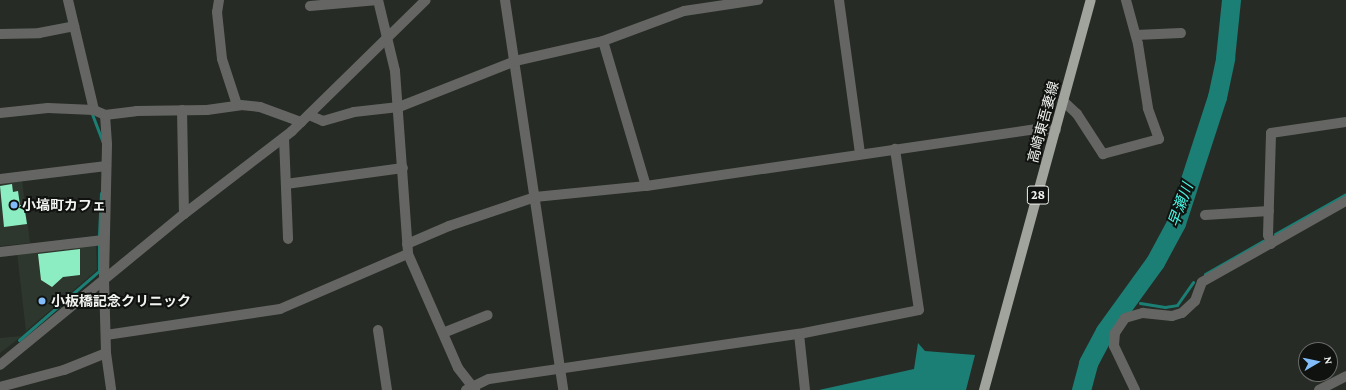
<!DOCTYPE html>
<meta charset="utf-8">
<style>
body{margin:0}
#map{position:relative;width:1346px;height:390px;overflow:hidden;background:#262b25;font-family:"Crimson Pro","Noto Sans JP",serif}
div>[style]{position:absolute}
.built>*{inset:0;background:#2e372d}
.water>*{inset:0;background:#1b7f75}
.stream>*{height:3px;margin:-1.5px;padding:0 1.5px;transform-origin:1.5px;border-radius:1.5px;background:#1b7f75}
.river>*{height:19px;margin:-9.5px;padding:0 9.5px;transform-origin:9.5px;border-radius:9.5px;background:#1b7f75}
.building>*{inset:0;background:#8dedc2}
.minor>*{height:10px;margin:-5px;padding:0 5px;transform-origin:5px;border-radius:5px;background:#656663}
.major>*{height:10px;margin:-5px;padding:0 5px;transform-origin:5px;border-radius:5px;background:#a1a39d}
.dots>*{width:11px;height:11px;translate:-50% -50%;box-sizing:border-box;border:2px solid #101210;border-radius:50%}
span{translate:-50% -50%;white-space:nowrap;text-align:center;line-height:1.15;-webkit-text-stroke:4px #101210;paint-order:stroke}
.shield-label span{padding:1px 3px;background:#101210;border:1px solid;border-radius:3px;-webkit-text-stroke-width:0}
.shield-label{font-size:13px;color:#f1f4f1;font-weight:700}
.street-label{font-size:14px;color:#f1f4f1}
.poi-label{font-size:14px;color:#f1f4f1;font-weight:700}
.left{translate:0 -50%;text-align:left}
.water-label{font-size:15px;color:#48f6e4;font-style:italic}
.north{position:absolute;left:1298px;top:342px;width:40px;height:40px;box-sizing:border-box;background:#101210;border:1px solid #6a6c6a;border-radius:50%;rotate:81deg;font-size:11px;font-weight:700;line-height:16px;text-align:center;color:#f1f4f1}
.north::after{content:'';display:block;margin:auto;width:14px;height:18px;background:#81bdfa;clip-path:polygon(50% 0,100% 100%,50% 72%,0 100%)}
</style>
<div id="map">
<div class="built">
<div style="clip-path:polygon(22px 180px,30px 243px,0 246px,0 182px)"></div>
<div style="clip-path:polygon(96px 243px,97px 270px,26px 331px,17px 253px)"></div>
<div style="clip-path:polygon(22px 336px,0 353px,0 338px)"></div>
</div>
<div class="water">
<div style="clip-path:polygon(918px 343px,925px 351px,975px 355px,966px 390px,819px 390px,914px 369px)"></div>
</div>
<div class="stream">
<div style="left:92px;top:114px;width:31px;rotate:69deg"></div>
<div style="left:1275px;top:234px;width:81px;rotate:-29.4deg"></div>
<div style="left:99px;top:235px;width:42px;rotate:-87.3deg"></div>
<div style="left:1205px;top:274px;width:67px;rotate:-29.6deg"></div>
<div style="left:1140px;top:303px;width:25px;rotate:9deg"></div>
<div style="left:1165px;top:307px;width:12px;rotate:-9deg"></div>
<div style="left:1177px;top:305px;width:28px;rotate:-55deg"></div>
<div style="left:19px;top:340px;width:106px;rotate:-40.8deg"></div>
<div style="left:99px;top:271px;width:27px;rotate:-90deg"></div>
</div>
<div class="river">
<div style="left:1081px;top:390px;width:28px;rotate:-75deg"></div>
<div style="left:1088px;top:363px;width:36px;rotate:-62deg"></div>
<div style="left:1105px;top:331px;width:85px;rotate:-54.1deg"></div>
<div style="left:1155px;top:262px;width:44px;rotate:-61.7deg"></div>
<div style="left:1176px;top:223px;width:133px;rotate:-72deg"></div>
<div style="left:1217px;top:97px;width:40px;rotate:-78deg"></div>
<div style="left:1225px;top:58px;width:58px;rotate:-84.1deg"></div>
</div>
<div class="building">
<div style="clip-path:polygon(12px 184px,13px 192px,18px 191px,20px 205px,24px 205px,27px 224px,4px 227px,0 186px)"></div>
<div style="clip-path:polygon(80px 249px,80px 275px,63px 277px,52px 287px,41px 280px,38px 254px)"></div>
</div>
<div class="minor">
<div style="left:68px;top:0;width:113px;rotate:76.7deg"></div>
<div style="left:219px;top:0;width:12px;rotate:99deg"></div>
<div style="left:217px;top:12px;width:47px;rotate:83.9deg"></div>
<div style="left:222px;top:59px;width:48px;rotate:71.9deg"></div>
<div style="left:378px;top:0;width:73px;rotate:76.5deg"></div>
<div style="left:395px;top:71px;width:183px;rotate:85.9deg"></div>
<div style="left:408px;top:254px;width:124px;rotate:66.3deg"></div>
<div style="left:458px;top:368px;width:28px;rotate:52deg"></div>
<div style="left:505px;top:0;width:394px;rotate:81.5deg"></div>
<div style="left:839px;top:0;width:155px;rotate:82.2deg"></div>
<div style="left:310px;top:6px;width:68px;rotate:-5deg"></div>
<div style="left:0;top:34px;width:39px;rotate:-1deg"></div>
<div style="left:39px;top:33px;width:36px;rotate:-11deg"></div>
<div style="left:1136px;top:35px;width:45px;rotate:-2.5deg"></div>
<div style="left:603px;top:41px;width:151px;rotate:73.5deg"></div>
<div style="left:1063px;top:101px;width:19px;rotate:43deg"></div>
<div style="left:1077px;top:114px;width:48px;rotate:57deg"></div>
<div style="left:1103px;top:154px;width:58px;rotate:-15deg"></div>
<div style="left:1159px;top:139px;width:33px;rotate:-110deg"></div>
<div style="left:1148px;top:108px;width:65px;rotate:-98.9deg"></div>
<div style="left:1138px;top:44px;width:46px;rotate:-105.3deg"></div>
<div style="left:182px;top:110px;width:104px;rotate:88.9deg"></div>
<div style="left:0;top:113px;width:48px;rotate:-5.9deg"></div>
<div style="left:48px;top:108px;width:46px;rotate:2.5deg"></div>
<div style="left:94px;top:110px;width:12px;rotate:24deg"></div>
<div style="left:105px;top:115px;width:31px;rotate:-7deg"></div>
<div style="left:136px;top:111px;width:71px;rotate:-0.8deg"></div>
<div style="left:207px;top:110px;width:34px;rotate:-8deg"></div>
<div style="left:241px;top:105px;width:19px;rotate:6deg"></div>
<div style="left:260px;top:107px;width:44px;rotate:20.1deg"></div>
<div style="left:105px;top:115px;width:30px;rotate:86deg"></div>
<div style="left:107px;top:145px;width:135px;rotate:91.3deg"></div>
<div style="left:104px;top:280px;width:73px;rotate:88.4deg"></div>
<div style="left:106px;top:353px;width:37px;rotate:82deg"></div>
<div style="left:309px;top:115px;width:15px;rotate:23deg"></div>
<div style="left:323px;top:121px;width:32px;rotate:-16deg"></div>
<div style="left:354px;top:112px;width:45px;rotate:-6.3deg"></div>
<div style="left:399px;top:107px;width:125px;rotate:-21.6deg"></div>
<div style="left:515px;top:61px;width:90px;rotate:-12.8deg"></div>
<div style="left:603px;top:41px;width:86px;rotate:-20.3deg"></div>
<div style="left:684px;top:11px;width:75px;rotate:-8.5deg"></div>
<div style="left:284px;top:138px;width:101px;rotate:87.7deg"></div>
<div style="left:0;top:179px;width:107px;rotate:-7deg"></div>
<div style="left:286px;top:184px;width:118px;rotate:-7.8deg"></div>
<div style="left:1205px;top:215px;width:64px;rotate:-3.6deg"></div>
<div style="left:407px;top:244px;width:46px;rotate:-23.2deg"></div>
<div style="left:449px;top:226px;width:91px;rotate:-18.6deg"></div>
<div style="left:535px;top:197px;width:112px;rotate:-5.7deg"></div>
<div style="left:646px;top:186px;width:400px;rotate:-8.3deg"></div>
<div style="left:1042px;top:128px;width:14px;rotate:8deg"></div>
<div style="left:1271px;top:244px;width:9px;rotate:-108deg"></div>
<div style="left:1268px;top:235px;width:102px;rotate:-88.3deg"></div>
<div style="left:1271px;top:133px;width:76px;rotate:-8.3deg"></div>
<div style="left:0;top:252px;width:104px;rotate:-6.6deg"></div>
<div style="left:378px;top:330px;width:61px;rotate:81.5deg"></div>
<div style="left:443px;top:333px;width:48px;rotate:-21.8deg"></div>
<div style="left:799px;top:334px;width:56px;rotate:83.9deg"></div>
<div style="left:106px;top:335px;width:176px;rotate:-8.5deg"></div>
<div style="left:280px;top:309px;width:139px;rotate:-23.3deg"></div>
<div style="left:0;top:365px;width:238px;rotate:-39.4deg"></div>
<div style="left:184px;top:214px;width:136px;rotate:-37.5deg"></div>
<div style="left:292px;top:131px;width:187px;rotate:-44.4deg"></div>
<div style="left:0;top:387px;width:66px;rotate:-14.9deg"></div>
<div style="left:64px;top:370px;width:45px;rotate:-22deg"></div>
<div style="left:466px;top:390px;width:25px;rotate:-26deg"></div>
<div style="left:489px;top:379px;width:313px;rotate:-8.3deg"></div>
<div style="left:799px;top:334px;width:122px;rotate:-11.3deg"></div>
<div style="left:919px;top:310px;width:163px;rotate:-98.5deg"></div>
<div style="left:1135px;top:390px;width:49px;rotate:-115.5deg"></div>
<div style="left:1114px;top:346px;width:13px;rotate:-86deg"></div>
<div style="left:1115px;top:333px;width:18px;rotate:-56deg"></div>
<div style="left:1125px;top:318px;width:19px;rotate:-16deg"></div>
<div style="left:1143px;top:313px;width:29px;rotate:6deg"></div>
<div style="left:1172px;top:316px;width:10px;rotate:-17deg"></div>
<div style="left:1182px;top:313px;width:18px;rotate:-43deg"></div>
<div style="left:1195px;top:301px;width:20px;rotate:-70deg"></div>
<div style="left:1202px;top:282px;width:165px;rotate:-29.4deg"></div>
<div style="left:1319px;top:390px;width:30px;rotate:-27deg"></div>
</div>
<div class="major">
<div style="left:984px;top:390px;width:404px;rotate:-74.7deg"></div>
</div>
<div class="dots">
<div style="left:14px;top:205px;background:#81bdfa"></div>
<div style="left:42px;top:301px;background:#81bdfa"></div>
</div>
<div class="shield-label">
<span style="left:1038px;top:195px">28</span>
</div>
<div class="street-label">
<span style="left:1043px;top:122px;rotate:-75deg">高崎東吾妻線</span>
</div>
<div class="poi-label">
<span class="left" style="left:22px;top:205px">小塙町カフェ</span>
<span class="left" style="left:51px;top:301px">小板橋記念クリニック</span>
</div>
<div class="water-label">
<span style="left:1181px;top:205px;rotate:-70deg">早瀬川</span>
</div>
<div class="north">N</div>
</div>
